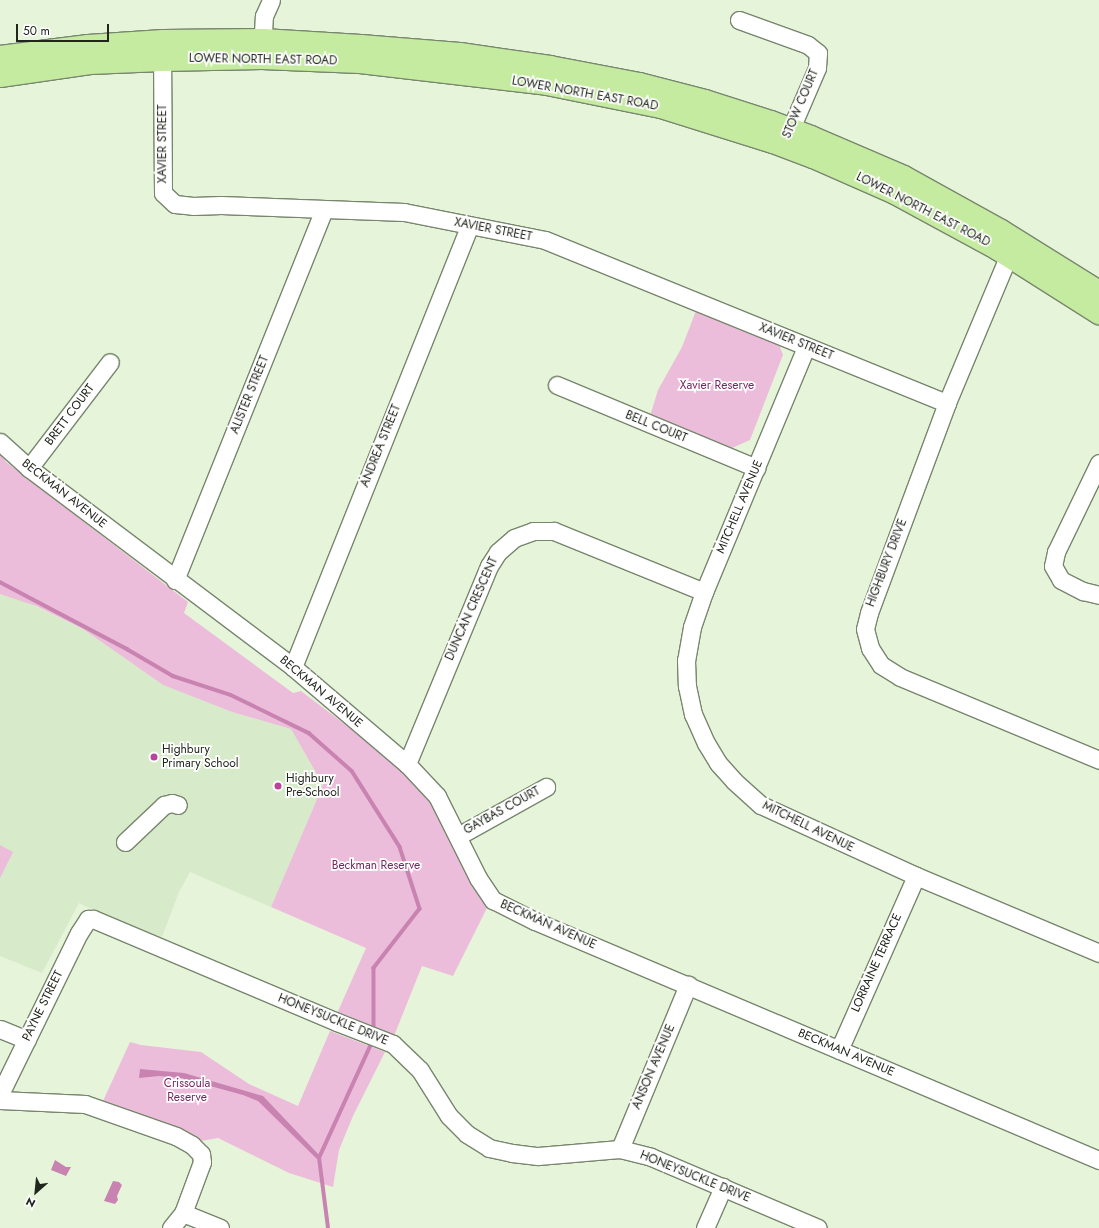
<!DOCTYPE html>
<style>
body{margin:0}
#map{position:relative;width:1099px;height:1228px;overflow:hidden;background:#e6f5da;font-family:Jost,sans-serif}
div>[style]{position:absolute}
.built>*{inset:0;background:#d7eac9}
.green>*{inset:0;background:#ecbdda}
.water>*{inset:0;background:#c883b0}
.stream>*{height:3.5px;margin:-1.75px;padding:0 1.75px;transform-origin:1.75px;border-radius:1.75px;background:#c883b0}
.roads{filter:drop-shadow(1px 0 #78866e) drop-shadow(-1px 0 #78866e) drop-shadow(0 1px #78866e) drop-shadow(0 -1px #78866e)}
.minor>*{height:17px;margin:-8.5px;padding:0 8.5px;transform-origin:8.5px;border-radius:8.5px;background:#fff}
.major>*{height:22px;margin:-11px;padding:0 11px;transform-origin:11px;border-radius:11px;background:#c5eba1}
.dots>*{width:11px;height:11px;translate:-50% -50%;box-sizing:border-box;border:2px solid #fff;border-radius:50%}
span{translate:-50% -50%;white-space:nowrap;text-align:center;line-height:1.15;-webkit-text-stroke:3.5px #fff;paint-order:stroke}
.street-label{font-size:12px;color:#21261d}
.park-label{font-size:12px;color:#782660}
.poi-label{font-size:12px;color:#21261d}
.left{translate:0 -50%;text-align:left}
.north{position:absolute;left:16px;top:1172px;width:40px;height:40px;-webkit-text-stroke:3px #fff;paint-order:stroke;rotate:207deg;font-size:11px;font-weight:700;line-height:16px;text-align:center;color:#21261d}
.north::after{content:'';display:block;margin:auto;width:14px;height:18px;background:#21261d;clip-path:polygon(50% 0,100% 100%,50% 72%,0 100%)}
.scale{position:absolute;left:16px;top:24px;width:93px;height:18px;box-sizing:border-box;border:2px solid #21261d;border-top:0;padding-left:5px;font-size:12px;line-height:14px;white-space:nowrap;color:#21261d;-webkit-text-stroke:3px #fff;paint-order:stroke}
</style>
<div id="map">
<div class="built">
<div style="clip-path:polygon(0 590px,83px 629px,163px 685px,232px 712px,291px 729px,323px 785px,271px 907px,190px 872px,179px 892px,162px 937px,120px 922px,79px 903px,42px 973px,0 956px)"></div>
</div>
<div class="green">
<div style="clip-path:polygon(697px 308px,779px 344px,783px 355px,750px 440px,732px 448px,650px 416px,658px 390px,682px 347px)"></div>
<div style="clip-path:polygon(0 453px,6px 462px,188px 602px,184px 613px,293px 693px,301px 691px,351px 729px,400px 767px,429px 800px,489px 904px,453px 976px,422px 966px,392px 1041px,335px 1018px,366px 948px,271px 907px,323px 785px,291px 729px,232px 712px,163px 685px,83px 629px,36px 606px,0 594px)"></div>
<div style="clip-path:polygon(0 845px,13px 852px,0 878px)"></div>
<div style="clip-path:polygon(330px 1031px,385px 1052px,353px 1116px,339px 1150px,333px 1187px,289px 1173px,218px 1138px,201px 1141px,136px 1112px,103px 1101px,130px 1042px,141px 1045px,201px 1052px,249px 1084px,298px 1106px)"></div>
</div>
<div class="water">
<div style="clip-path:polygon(140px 1069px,184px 1073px,263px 1096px,321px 1157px,317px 1159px,258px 1101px,243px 1095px,181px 1078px,159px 1076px,139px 1078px)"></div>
<div style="clip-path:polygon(55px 1160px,66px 1167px,71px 1167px,66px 1176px,51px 1170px)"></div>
<div style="clip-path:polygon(113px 1181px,119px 1182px,122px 1185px,117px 1196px,118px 1200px,115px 1204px,104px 1201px)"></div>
</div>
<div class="stream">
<div style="left:0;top:582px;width:144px;rotate:27.8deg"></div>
<div style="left:127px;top:649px;width:53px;rotate:30.4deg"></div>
<div style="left:173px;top:676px;width:61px;rotate:18.1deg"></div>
<div style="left:231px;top:695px;width:87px;rotate:26deg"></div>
<div style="left:309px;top:733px;width:57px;rotate:41.5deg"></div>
<div style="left:352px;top:771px;width:90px;rotate:57.7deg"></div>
<div style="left:400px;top:847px;width:65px;rotate:72.1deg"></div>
<div style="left:420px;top:909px;width:75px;rotate:127.9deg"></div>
<div style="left:374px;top:968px;width:62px;rotate:90deg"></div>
<div style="left:328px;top:1228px;width:71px;rotate:-97.3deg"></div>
<div style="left:319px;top:1158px;width:130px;rotate:-65.4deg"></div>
</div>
<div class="roads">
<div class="minor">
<div style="left:739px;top:20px;width:73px;rotate:19.9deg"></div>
<div style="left:808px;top:45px;width:13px;rotate:39deg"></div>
<div style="left:818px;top:53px;width:15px;rotate:94deg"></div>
<div style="left:817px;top:68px;width:78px;rotate:113.3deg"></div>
<div style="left:162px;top:48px;width:145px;rotate:89.6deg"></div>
<div style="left:163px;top:193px;width:16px;rotate:43deg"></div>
<div style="left:175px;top:204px;width:18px;rotate:6deg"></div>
<div style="left:193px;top:206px;width:28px;rotate:-2deg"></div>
<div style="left:221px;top:205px;width:183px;rotate:2.2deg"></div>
<div style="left:404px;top:212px;width:144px;rotate:11.2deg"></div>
<div style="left:545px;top:240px;width:434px;rotate:22.1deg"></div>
<div style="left:262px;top:52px;width:36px;rotate:-87deg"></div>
<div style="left:264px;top:16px;width:17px;rotate:-66deg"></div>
<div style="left:1013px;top:245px;width:171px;rotate:112.7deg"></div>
<div style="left:947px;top:403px;width:224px;rotate:110.4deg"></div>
<div style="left:869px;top:613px;width:16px;rotate:104deg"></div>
<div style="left:865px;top:629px;width:20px;rotate:75deg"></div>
<div style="left:870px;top:648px;width:20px;rotate:57deg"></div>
<div style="left:881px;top:665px;width:22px;rotate:32deg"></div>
<div style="left:900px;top:677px;width:216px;rotate:22.6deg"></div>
<div style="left:806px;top:347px;width:265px;rotate:112.6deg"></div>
<div style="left:704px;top:592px;width:37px;rotate:109deg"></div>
<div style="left:692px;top:627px;width:34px;rotate:100deg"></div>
<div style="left:686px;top:660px;width:26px;rotate:88deg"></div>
<div style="left:687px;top:686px;width:29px;rotate:78deg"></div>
<div style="left:693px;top:714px;width:32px;rotate:66deg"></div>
<div style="left:706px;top:743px;width:23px;rotate:59deg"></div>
<div style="left:718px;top:763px;width:24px;rotate:48deg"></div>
<div style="left:734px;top:781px;width:36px;rotate:42deg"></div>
<div style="left:761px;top:805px;width:170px;rotate:24.6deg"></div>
<div style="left:916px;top:876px;width:199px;rotate:22.8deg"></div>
<div style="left:557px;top:385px;width:216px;rotate:22.6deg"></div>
<div style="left:0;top:442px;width:39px;rotate:42deg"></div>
<div style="left:29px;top:468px;width:331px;rotate:37deg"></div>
<div style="left:293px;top:667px;width:150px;rotate:40.4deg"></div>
<div style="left:407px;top:764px;width:44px;rotate:46.8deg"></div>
<div style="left:437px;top:796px;width:92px;rotate:63.4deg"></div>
<div style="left:478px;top:878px;width:27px;rotate:56deg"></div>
<div style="left:493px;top:900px;width:47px;rotate:26.6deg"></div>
<div style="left:535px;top:921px;width:613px;rotate:22.97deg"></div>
<div style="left:1099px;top:463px;width:99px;rotate:115.8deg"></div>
<div style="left:1056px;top:552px;width:14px;rotate:102deg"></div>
<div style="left:1053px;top:566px;width:16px;rotate:60deg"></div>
<div style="left:1061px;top:580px;width:25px;rotate:27deg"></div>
<div style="left:1083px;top:591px;width:16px;rotate:14deg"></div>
<div style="left:29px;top:468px;width:133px;rotate:-52.6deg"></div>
<div style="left:175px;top:580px;width:399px;rotate:-68.1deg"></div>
<div style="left:293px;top:667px;width:475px;rotate:-68.2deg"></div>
<div style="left:407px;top:764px;width:214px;rotate:-67.5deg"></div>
<div style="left:489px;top:566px;width:17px;rotate:-57deg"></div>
<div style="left:498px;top:552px;width:21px;rotate:-41deg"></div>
<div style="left:514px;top:538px;width:20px;rotate:-20deg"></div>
<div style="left:533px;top:531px;width:21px"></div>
<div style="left:554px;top:531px;width:162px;rotate:22.1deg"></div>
<div style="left:458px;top:836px;width:101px;rotate:-29.1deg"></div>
<div style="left:125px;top:842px;width:54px;rotate:-43.5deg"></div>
<div style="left:164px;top:805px;width:8px;rotate:-14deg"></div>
<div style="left:172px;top:803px;width:6px;rotate:18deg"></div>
<div style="left:0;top:1029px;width:29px;rotate:22deg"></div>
<div style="left:839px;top:1050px;width:190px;rotate:-66.1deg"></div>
<div style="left:0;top:1094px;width:179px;rotate:-63.9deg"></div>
<div style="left:79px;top:933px;width:17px;rotate:-57deg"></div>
<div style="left:88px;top:919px;width:5px"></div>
<div style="left:93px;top:919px;width:265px;rotate:22.9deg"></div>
<div style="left:337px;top:1022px;width:60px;rotate:21.4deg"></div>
<div style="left:393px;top:1044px;width:37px;rotate:44deg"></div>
<div style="left:420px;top:1070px;width:54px;rotate:57.8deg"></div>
<div style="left:449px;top:1116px;width:25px;rotate:45deg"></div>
<div style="left:467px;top:1134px;width:26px;rotate:32deg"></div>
<div style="left:489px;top:1148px;width:24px;rotate:12deg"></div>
<div style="left:512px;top:1153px;width:26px;rotate:7deg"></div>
<div style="left:538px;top:1156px;width:82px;rotate:-4.9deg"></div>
<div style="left:620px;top:1149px;width:32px;rotate:14deg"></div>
<div style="left:651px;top:1157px;width:181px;rotate:23deg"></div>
<div style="left:0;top:1100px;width:85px;rotate:2.7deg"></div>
<div style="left:85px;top:1104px;width:96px;rotate:19.4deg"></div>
<div style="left:176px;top:1136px;width:18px;rotate:29deg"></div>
<div style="left:192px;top:1145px;width:13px;rotate:45deg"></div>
<div style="left:201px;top:1154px;width:8px;rotate:83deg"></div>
<div style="left:202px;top:1162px;width:54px;rotate:110.4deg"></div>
<div style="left:183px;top:1213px;width:19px;rotate:129deg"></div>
<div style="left:620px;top:1149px;width:178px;rotate:-67.5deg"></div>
<div style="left:183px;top:1213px;width:40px;rotate:22deg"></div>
<div style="left:705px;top:1228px;width:45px;rotate:-66.3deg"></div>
</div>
<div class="major">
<div style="left:0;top:57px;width:89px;rotate:-7.1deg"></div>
<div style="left:88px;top:46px;width:75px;rotate:-3.8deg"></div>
<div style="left:163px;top:41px;width:100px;rotate:-0.6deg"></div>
<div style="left:263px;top:40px;width:98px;rotate:3.5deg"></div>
<div style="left:361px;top:46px;width:99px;rotate:4.6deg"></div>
<div style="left:460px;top:54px;width:91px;rotate:8.2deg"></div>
<div style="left:550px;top:67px;width:91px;rotate:10.8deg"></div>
<div style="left:639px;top:84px;width:68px;rotate:14.4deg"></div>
<div style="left:705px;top:101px;width:69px;rotate:17.7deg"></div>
<div style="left:771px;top:122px;width:43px;rotate:20.6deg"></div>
<div style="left:811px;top:137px;width:101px;rotate:23.3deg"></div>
<div style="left:904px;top:177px;width:111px;rotate:29.1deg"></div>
<div style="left:1001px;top:231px;width:115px;rotate:31.9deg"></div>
<div style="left:0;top:76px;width:91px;rotate:-8.2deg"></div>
<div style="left:90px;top:63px;width:72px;rotate:-2.4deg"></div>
<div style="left:162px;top:60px;width:100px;rotate:-1.1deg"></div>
<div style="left:262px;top:58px;width:98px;rotate:2.3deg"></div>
<div style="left:360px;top:62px;width:188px;rotate:6.7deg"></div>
<div style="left:547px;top:84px;width:116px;rotate:11.4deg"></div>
<div style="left:661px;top:107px;width:117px;rotate:17.4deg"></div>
<div style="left:773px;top:142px;width:43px;rotate:20.6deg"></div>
<div style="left:813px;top:157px;width:90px;rotate:23.7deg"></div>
<div style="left:895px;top:193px;width:117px;rotate:28.5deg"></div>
<div style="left:998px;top:249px;width:120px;rotate:32.4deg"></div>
</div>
</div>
<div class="dots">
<div style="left:154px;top:757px;background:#bb4398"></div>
<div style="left:278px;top:786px;background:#bb4398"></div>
</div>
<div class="street-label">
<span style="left:263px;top:60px;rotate:1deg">LOWER NORTH EAST ROAD</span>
<span style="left:585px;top:94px;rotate:10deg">LOWER NORTH EAST ROAD</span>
<span style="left:801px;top:104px;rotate:-67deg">STOW COURT</span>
<span style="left:163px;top:144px;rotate:-90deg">XAVIER STREET</span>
<span style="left:923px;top:210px;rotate:27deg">LOWER NORTH EAST ROAD</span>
<span style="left:493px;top:230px;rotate:11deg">XAVIER STREET</span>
<span style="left:796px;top:342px;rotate:22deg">XAVIER STREET</span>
<span style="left:250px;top:395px;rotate:-68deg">ALISTER STREET</span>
<span style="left:70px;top:415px;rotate:-53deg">BRETT COURT</span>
<span style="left:656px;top:427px;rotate:22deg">BELL COURT</span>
<span style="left:381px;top:446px;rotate:-68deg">ANDREA STREET</span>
<span style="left:64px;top:494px;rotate:38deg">BECKMAN AVENUE</span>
<span style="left:740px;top:507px;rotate:-67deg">MITCHELL AVENUE</span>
<span style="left:887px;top:563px;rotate:-69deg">HIGHBURY DRIVE</span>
<span style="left:472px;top:609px;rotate:-66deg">DUNCAN CRESCENT</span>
<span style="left:321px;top:692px;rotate:40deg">BECKMAN AVENUE</span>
<span style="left:502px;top:811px;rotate:-29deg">GAYBAS COURT</span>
<span style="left:808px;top:827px;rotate:26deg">MITCHELL AVENUE</span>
<span style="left:548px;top:925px;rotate:24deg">BECKMAN AVENUE</span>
<span style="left:877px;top:963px;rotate:-66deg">LORRAINE TERRACE</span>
<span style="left:43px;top:1006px;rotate:-64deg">PAYNE STREET</span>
<span style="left:333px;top:1020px;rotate:22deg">HONEYSUCKLE DRIVE</span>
<span style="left:846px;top:1053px;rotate:23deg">BECKMAN AVENUE</span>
<span style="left:654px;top:1067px;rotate:-67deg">ANSON AVENUE</span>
<span style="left:695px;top:1177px;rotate:22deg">HONEYSUCKLE DRIVE</span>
</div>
<div class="park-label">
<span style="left:717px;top:386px">Xavier Reserve</span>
<span style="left:376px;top:866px">Beckman Reserve</span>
<span style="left:187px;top:1091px">Crissoula<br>Reserve</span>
</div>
<div class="poi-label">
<span class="left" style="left:162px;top:757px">Highbury<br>Primary School</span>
<span class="left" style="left:286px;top:786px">Highbury<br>Pre-School</span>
</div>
<div class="north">N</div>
<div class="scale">50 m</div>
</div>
